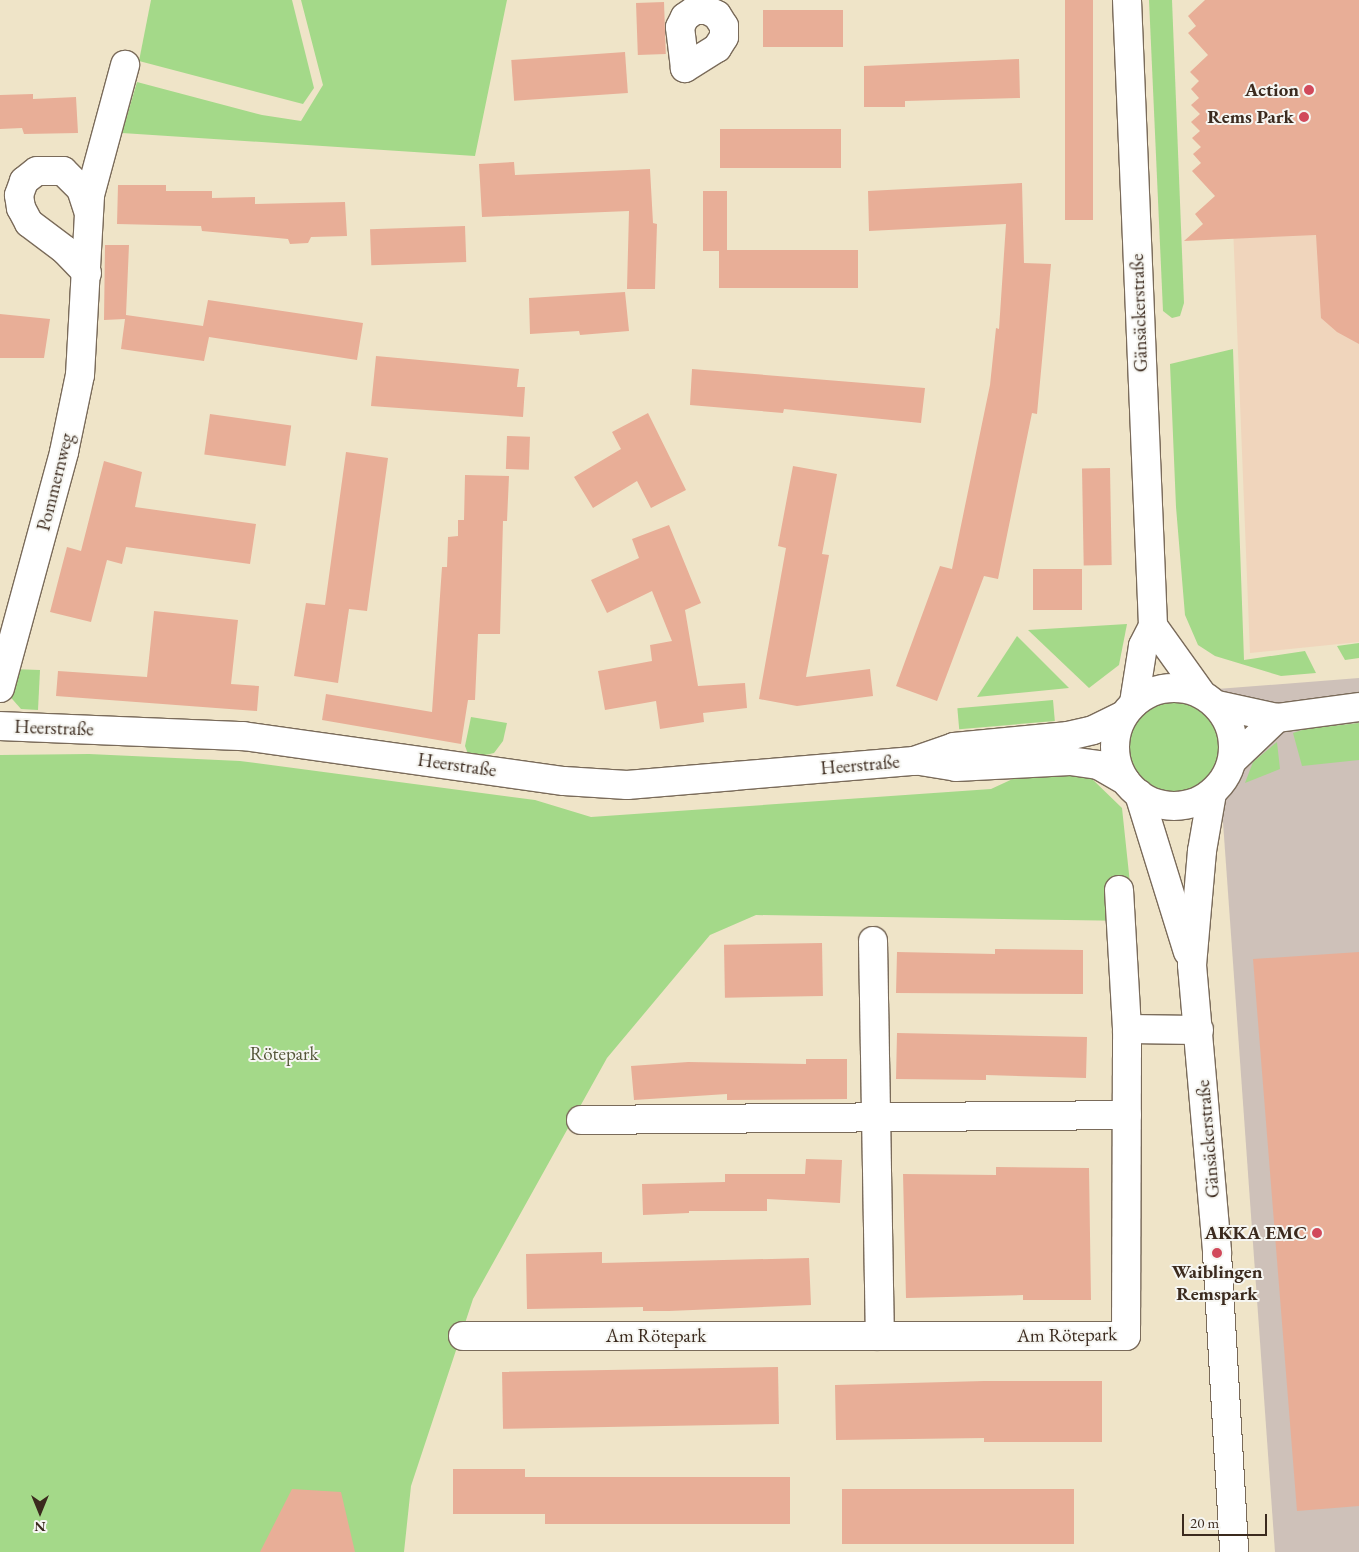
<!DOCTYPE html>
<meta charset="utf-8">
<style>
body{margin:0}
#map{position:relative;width:1359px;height:1552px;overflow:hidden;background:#efe4c8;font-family:"EB Garamond",serif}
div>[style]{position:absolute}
.built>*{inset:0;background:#f0d5bc}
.industrial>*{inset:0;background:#cec1b9}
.green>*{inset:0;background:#a4d989;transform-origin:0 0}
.round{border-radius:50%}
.building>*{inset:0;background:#e8ae97;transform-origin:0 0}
.roads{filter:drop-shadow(1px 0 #7a6b5a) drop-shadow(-1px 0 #7a6b5a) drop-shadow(0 1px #7a6b5a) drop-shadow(0 -1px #7a6b5a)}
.minor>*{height:28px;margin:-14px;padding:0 14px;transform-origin:14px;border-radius:14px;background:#fff}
.minor>.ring{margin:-14px;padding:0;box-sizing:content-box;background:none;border:28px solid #fff;border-radius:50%}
.dots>*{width:14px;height:14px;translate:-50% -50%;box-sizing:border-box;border:2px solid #f6f6f2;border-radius:50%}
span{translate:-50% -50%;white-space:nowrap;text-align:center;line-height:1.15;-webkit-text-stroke:4px #f6f6f2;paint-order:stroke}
.poi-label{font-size:19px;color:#3b2a1e;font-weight:700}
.right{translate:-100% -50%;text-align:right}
.street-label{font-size:19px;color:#3b2a1e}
.park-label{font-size:19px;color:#555639}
.north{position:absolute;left:15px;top:1487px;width:50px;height:50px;-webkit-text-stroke:4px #f6f6f2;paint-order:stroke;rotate:180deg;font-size:14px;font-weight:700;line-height:20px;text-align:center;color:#3b2a1e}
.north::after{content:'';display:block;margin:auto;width:18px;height:22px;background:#3b2a1e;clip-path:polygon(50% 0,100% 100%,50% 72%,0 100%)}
.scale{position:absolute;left:1182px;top:1514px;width:85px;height:22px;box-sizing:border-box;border:2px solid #3b2a1e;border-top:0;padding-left:6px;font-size:15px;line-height:18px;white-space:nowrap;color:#3b2a1e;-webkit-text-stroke:4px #f6f6f2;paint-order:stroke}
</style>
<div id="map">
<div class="built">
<div style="clip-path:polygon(1224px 0,1359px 0,1359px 642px,1250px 653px)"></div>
</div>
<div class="industrial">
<div style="clip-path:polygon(1359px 678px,1359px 1552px,1275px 1552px,1216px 724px,1217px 689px)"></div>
</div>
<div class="green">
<div style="clip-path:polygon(151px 0,292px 0,314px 88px,303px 104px,139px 61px)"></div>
<div style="clip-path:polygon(301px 0,507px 0,475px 156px,122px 133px,137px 82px,262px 115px,301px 121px,323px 85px)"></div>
<div style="clip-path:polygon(1149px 0,1172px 0,1184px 303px,1180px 316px,1172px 318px,1163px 311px)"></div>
<div style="clip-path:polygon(1233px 349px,1244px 660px,1305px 651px,1316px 673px,1281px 676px,1215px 656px,1198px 645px,1185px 615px,1176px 507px,1170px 364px)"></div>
<div style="clip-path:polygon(1127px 624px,1119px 665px,1089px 688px,1028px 630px)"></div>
<div style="clip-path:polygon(1017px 636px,1069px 688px,977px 697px)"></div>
<div style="clip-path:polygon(1359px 643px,1359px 658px,1345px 660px,1337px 646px)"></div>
<div style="clip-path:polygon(12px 669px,40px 670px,38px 710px,21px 709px,6px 692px)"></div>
<div class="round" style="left:1129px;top:700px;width:92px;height:92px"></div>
<div style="left:1053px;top:700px;width:21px;height:96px;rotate:85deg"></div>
<div style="clip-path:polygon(471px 717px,507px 723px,503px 741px,494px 753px,481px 756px,468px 754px,465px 746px)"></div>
<div style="clip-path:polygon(1359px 723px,1359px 760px,1302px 766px,1293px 733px,1305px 729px)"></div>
<div style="clip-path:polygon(1277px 742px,1280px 769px,1245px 783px,1253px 762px)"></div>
<div style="clip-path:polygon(89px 754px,240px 761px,535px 800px,591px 817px,991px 789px,1017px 777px,1076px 772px,1088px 775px,1122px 808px,1134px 921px,756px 915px,710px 935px,607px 1058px,473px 1299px,411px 1486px,404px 1552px,0 1552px,0 755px)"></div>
</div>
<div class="building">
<div style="left:1065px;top:0;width:28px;height:220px"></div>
<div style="clip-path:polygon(1205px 0,1359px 0,1359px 344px,1337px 332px,1321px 318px,1316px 235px,1184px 241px,1203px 224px,1195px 214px,1215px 196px,1192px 171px,1201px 163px,1193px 154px,1201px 147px,1192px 138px,1200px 131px,1191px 122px,1200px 114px,1191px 105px,1199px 98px,1191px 89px,1199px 81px,1190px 72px,1208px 55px,1188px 33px,1196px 26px,1188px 16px)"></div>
<div style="left:664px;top:2px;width:52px;height:28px;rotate:88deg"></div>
<div style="left:843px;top:10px;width:37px;height:80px;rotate:90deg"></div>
<div style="left:625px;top:52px;width:41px;height:114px;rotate:86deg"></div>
<div style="clip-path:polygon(1019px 59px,1020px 98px,905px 101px,905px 107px,864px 107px,864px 66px)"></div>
<div style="clip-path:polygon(33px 94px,33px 99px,76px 97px,78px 133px,24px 134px,22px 128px,0 129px,0 95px)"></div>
<div style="left:720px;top:129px;width:121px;height:39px"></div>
<div style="clip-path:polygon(514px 162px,515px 175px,650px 169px,653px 223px,657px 224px,655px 289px,627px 289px,629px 211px,482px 217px,479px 164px)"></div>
<div style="clip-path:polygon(1022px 183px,1024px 263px,1051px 264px,1037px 414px,1032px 413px,998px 579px,984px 576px,937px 701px,896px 686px,940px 566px,952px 569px,990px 385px,996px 328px,999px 329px,1006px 224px,869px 231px,868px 191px)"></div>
<div style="clip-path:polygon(118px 185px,166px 185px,166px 191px,212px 191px,212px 198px,255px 197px,255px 204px,345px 202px,347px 236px,311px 237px,308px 243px,290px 244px,288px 239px,202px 231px,201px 226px,117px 224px)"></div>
<div style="left:703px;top:191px;width:24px;height:60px"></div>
<div style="left:465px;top:226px;width:36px;height:95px;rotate:88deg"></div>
<div style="clip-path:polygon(105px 245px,129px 245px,126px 315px,203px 326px,208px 300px,363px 323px,357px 360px,209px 337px,204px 361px,121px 349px,125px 319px,104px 320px)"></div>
<div style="left:858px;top:250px;width:38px;height:139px;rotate:90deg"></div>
<div style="clip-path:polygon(625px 292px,629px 331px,580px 335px,579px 331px,530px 334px,529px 298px)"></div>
<div style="clip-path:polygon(0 314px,50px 319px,44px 358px,0 358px)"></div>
<div style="clip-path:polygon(376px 356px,519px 369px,517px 387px,525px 387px,523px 417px,371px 406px)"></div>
<div style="clip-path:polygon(692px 369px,925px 388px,921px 423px,784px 409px,783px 413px,690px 405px)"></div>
<div style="clip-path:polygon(648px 413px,686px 490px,651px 508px,637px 481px,593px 508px,574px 477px,621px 449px,612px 432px)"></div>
<div style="left:210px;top:414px;width:82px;height:41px;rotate:8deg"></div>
<div style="left:507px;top:436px;width:23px;height:33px;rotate:2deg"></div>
<div style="clip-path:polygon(346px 452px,388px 458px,367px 611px,349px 609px,338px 683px,294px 676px,306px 603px,325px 605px)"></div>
<div style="clip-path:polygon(104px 461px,142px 472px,135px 507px,256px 524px,250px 564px,126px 547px,122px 564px,107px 560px,91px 622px,50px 612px,67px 547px,81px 551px)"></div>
<div style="clip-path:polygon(793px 466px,837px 474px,822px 554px,829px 555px,806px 677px,870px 669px,873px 696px,797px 706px,759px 699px,786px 548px,778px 546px)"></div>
<div style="left:1110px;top:468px;width:97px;height:28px;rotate:89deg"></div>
<div style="clip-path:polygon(465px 475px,509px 476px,507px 521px,503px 521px,500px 634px,478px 634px,475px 700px,468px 700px,461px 744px,322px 720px,326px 694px,432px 712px,442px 567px,447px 567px,448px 537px,458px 536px,458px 520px,464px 520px)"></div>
<div style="clip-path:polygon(669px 525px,701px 603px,685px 610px,698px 686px,745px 683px,747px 708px,703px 713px,704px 722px,660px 729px,656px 701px,605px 710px,598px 671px,652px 661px,650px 645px,672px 641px,652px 591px,607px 613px,591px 580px,639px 558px,632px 539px)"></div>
<div style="left:1033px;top:569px;width:49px;height:41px"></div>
<div style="clip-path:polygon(154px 611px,238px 620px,231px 684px,259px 686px,257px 711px,56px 696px,58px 671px,147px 677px)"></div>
<div style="left:822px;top:943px;width:53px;height:98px;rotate:89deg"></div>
<div style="clip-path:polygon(995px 949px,1083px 950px,1083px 994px,896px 993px,897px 952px,995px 954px)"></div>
<div style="clip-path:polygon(1359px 952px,1359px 1506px,1297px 1511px,1253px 959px)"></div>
<div style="clip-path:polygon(897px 1033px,1087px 1037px,1086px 1078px,986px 1075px,986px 1080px,896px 1079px)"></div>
<div style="clip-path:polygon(806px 1059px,847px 1059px,847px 1099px,727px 1100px,727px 1094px,634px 1100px,631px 1066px,688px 1062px,806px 1064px)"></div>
<div style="clip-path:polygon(806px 1159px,842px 1160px,840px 1203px,767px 1199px,767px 1211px,689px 1211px,689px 1213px,643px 1215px,642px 1184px,725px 1182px,725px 1174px,805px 1174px)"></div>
<div style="clip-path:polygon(996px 1167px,1089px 1168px,1091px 1300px,1023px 1300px,1023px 1295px,906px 1298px,903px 1174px,996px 1175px)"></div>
<div style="clip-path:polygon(602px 1252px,602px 1263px,809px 1258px,811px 1305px,669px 1311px,643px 1311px,643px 1307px,527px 1309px,526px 1254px)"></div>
<div style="left:778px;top:1367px;width:57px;height:276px;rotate:89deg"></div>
<div style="clip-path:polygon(984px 1381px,1102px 1381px,1102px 1442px,984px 1442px,984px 1438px,836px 1440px,835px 1385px)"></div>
<div style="clip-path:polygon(453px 1469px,525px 1469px,525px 1477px,790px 1477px,790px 1524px,545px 1524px,545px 1514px,453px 1514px)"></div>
<div style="clip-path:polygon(292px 1489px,341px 1492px,355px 1552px,260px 1552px)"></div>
<div style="left:1074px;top:1489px;width:55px;height:232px;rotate:90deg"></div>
</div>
<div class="roads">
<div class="minor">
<div style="left:1127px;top:0;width:627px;rotate:87.62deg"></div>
<div style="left:1153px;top:626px;width:22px;rotate:117deg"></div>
<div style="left:1143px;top:646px;width:58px;rotate:99deg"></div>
<div style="left:695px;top:10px;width:12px"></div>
<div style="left:707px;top:10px;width:11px;rotate:27deg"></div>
<div style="left:717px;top:15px;width:13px;rotate:58deg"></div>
<div style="left:724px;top:26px;width:11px;rotate:90deg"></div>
<div style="left:724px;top:37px;width:13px;rotate:122deg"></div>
<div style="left:717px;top:48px;width:38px;rotate:148deg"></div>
<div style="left:685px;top:68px;width:41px;rotate:-97deg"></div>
<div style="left:680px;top:27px;width:11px;rotate:-63deg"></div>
<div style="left:685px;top:17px;width:12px;rotate:-35deg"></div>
<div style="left:87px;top:273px;width:32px;rotate:-134deg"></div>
<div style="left:65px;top:250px;width:45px;rotate:-143.1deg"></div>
<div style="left:29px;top:223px;width:17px;rotate:-118deg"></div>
<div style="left:21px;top:208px;width:13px;rotate:-99deg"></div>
<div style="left:19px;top:195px;width:15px;rotate:-70deg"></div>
<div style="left:24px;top:181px;width:16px;rotate:-38deg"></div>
<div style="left:37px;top:171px;width:26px"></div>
<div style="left:63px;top:171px;width:25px;rotate:45deg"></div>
<div style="left:81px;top:189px;width:25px;rotate:72deg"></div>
<div style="left:1153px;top:626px;width:82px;rotate:54.4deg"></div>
<div class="ring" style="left:1115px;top:688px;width:90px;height:90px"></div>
<div style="left:0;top:688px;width:245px;rotate:-74.8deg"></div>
<div style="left:64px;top:452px;width:79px;rotate:-78.3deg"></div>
<div style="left:80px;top:375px;width:180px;rotate:-86.8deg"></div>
<div style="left:90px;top:195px;width:135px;rotate:-74.9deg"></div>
<div style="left:1217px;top:705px;width:61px;rotate:12.2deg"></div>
<div style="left:1277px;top:718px;width:83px;rotate:-7.6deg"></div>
<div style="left:0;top:726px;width:243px;rotate:2.4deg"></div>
<div style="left:243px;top:736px;width:324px;rotate:8deg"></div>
<div style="left:564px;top:781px;width:63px;rotate:3.6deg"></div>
<div style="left:627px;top:785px;width:288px;rotate:-4.8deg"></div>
<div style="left:914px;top:761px;width:42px;rotate:-19.3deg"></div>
<div style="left:954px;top:747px;width:115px;rotate:-5.5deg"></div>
<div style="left:1068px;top:736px;width:26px;rotate:-13deg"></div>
<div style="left:1093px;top:730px;width:34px;rotate:-26deg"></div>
<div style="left:1233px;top:760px;width:61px;rotate:-43.7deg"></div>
<div style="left:920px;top:761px;width:36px;rotate:9deg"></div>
<div style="left:956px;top:767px;width:114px;rotate:-3deg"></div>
<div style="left:1070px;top:761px;width:28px;rotate:8deg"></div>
<div style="left:1098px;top:765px;width:32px;rotate:30deg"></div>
<div style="left:1212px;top:793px;width:59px;rotate:99.8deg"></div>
<div style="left:1202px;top:851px;width:114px;rotate:95deg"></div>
<div style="left:1192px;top:965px;width:289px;rotate:85deg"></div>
<div style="left:1217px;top:1253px;width:299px;rotate:86.7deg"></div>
<div style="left:1139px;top:794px;width:165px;rotate:72.8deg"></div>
<div style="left:1119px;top:890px;width:139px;rotate:86.7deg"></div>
<div style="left:873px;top:941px;width:395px;rotate:89deg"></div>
<div style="left:581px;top:1120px;width:546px;rotate:-0.52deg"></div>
<div style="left:463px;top:1336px;width:663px"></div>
<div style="left:1126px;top:1336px;width:307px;rotate:-89.8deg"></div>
<div style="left:1127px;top:1029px;width:72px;rotate:0.8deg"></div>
</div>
</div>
<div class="dots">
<div style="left:1309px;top:90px;background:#d1495b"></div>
<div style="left:1304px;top:117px;background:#d1495b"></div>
<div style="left:1317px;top:1233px;background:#d1495b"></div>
<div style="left:1217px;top:1253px;background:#d1495b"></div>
</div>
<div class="poi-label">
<span class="right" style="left:1299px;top:90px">Action</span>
<span class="right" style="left:1294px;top:117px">Rems Park</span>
<span class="right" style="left:1307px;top:1233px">AKKA EMC</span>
<span style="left:1217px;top:1283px">Waiblingen<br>Remspark</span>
</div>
<div class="street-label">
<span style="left:1139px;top:313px;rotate:-92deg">Gänsäckerstraße</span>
<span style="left:55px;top:482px;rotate:-76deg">Pommernweg</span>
<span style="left:54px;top:728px;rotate:2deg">Heerstraße</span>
<span style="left:457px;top:765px;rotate:8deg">Heerstraße</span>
<span style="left:860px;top:765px;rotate:-5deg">Heerstraße</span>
<span style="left:1208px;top:1139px;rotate:-95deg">Gänsäckerstraße</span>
<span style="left:1067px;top:1335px;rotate:-1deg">Am Rötepark</span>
<span style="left:656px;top:1336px">Am Rötepark</span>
</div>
<div class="park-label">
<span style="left:284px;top:1054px">Rötepark</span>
</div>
<div class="north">N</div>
<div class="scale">20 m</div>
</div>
